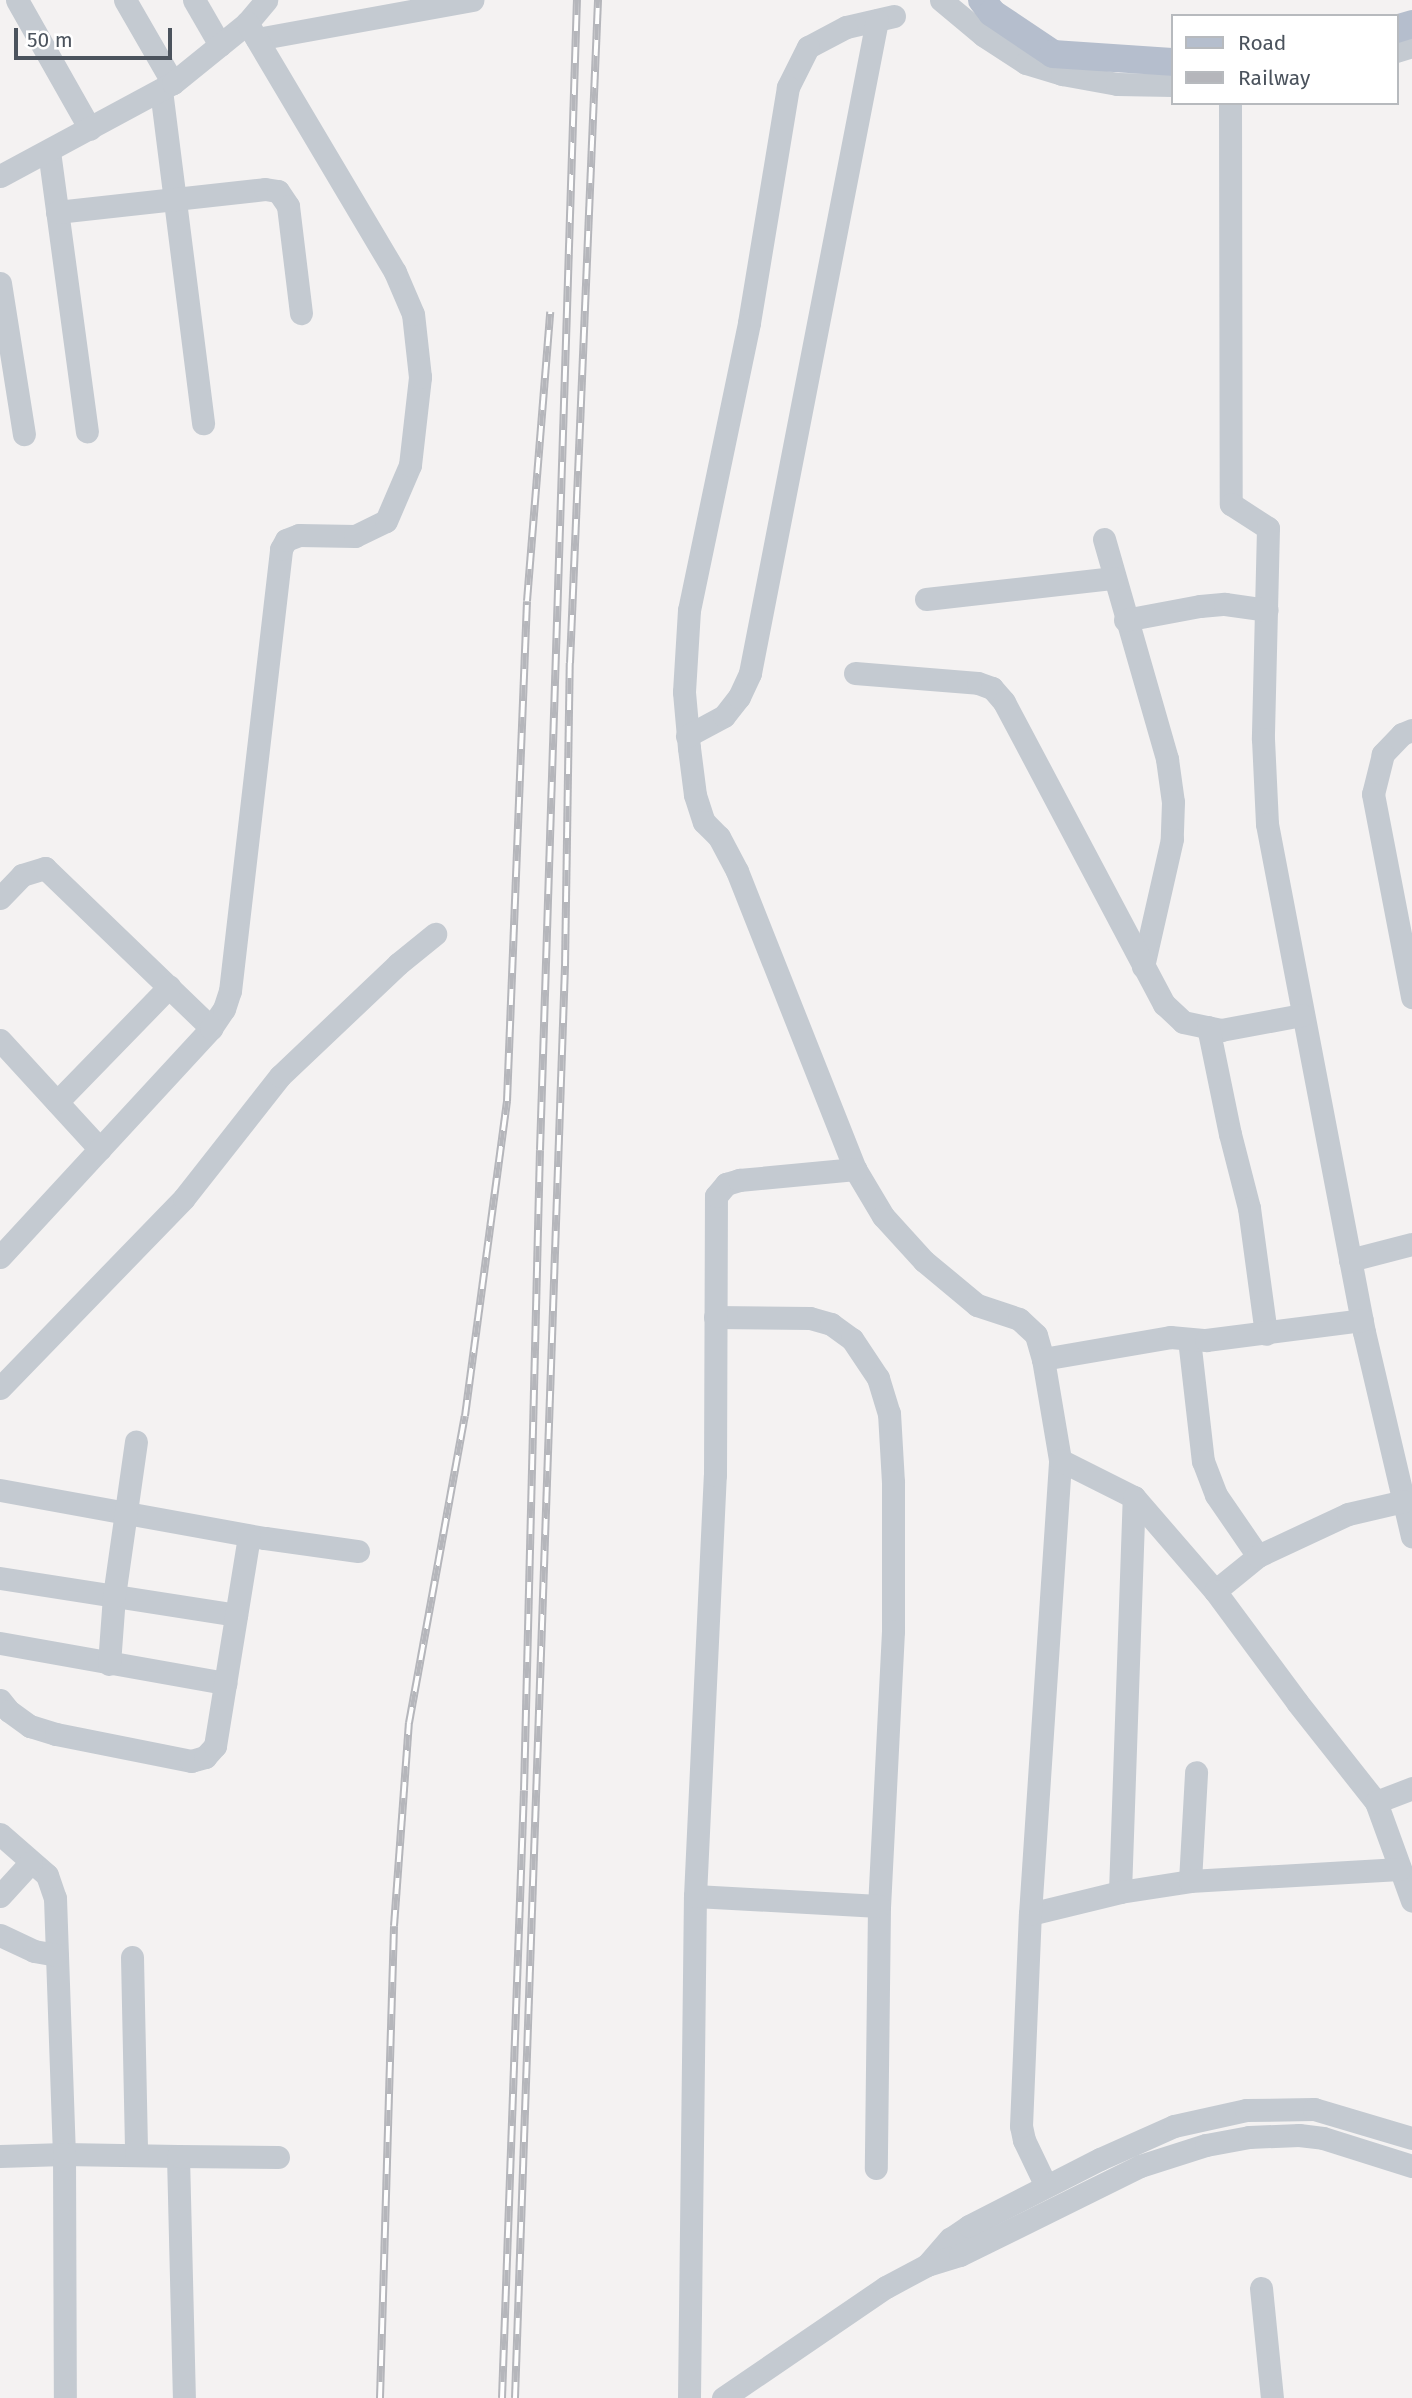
<!DOCTYPE html>
<style>
body{margin:0}
#map{position:relative;width:1412px;height:2398px;overflow:hidden;background:#f4f2f2;font-family:"Fira Sans",sans-serif}
div>[style]{position:absolute}
.minor>*{height:23px;margin:-11.5px;padding:0 11.5px;transform-origin:11.5px;border-radius:11.5px;background:#c4cad1}
.major>*{height:28px;margin:-14px;padding:0 14px;transform-origin:14px;border-radius:14px;background:#b5becd}
.rail>*{height:8px;margin-top:-4px;transform-origin:0;background:repeating-linear-gradient(90deg,#fff 0 16px,#b5b6bb 0 32px);box-sizing:border-box;border-block:2px solid #b5b6bb}
span{translate:-50% -50%;white-space:nowrap;text-align:center;line-height:1.15;-webkit-text-stroke:5px #fff;paint-order:stroke}
.legend{position:absolute;left:1171px;top:14px;width:228px;height:91px;box-sizing:border-box;background:#fff;border:2px solid #b7babe;margin:0;padding:9px 12px;list-style:none;font-size:21px;color:#4b535d}
.legend li{display:flex;align-items:center;gap:14px;height:35px}
.legend b{width:35px;border:2px solid #b7babe}
.scale{position:absolute;left:14px;top:28px;width:158px;height:32px;box-sizing:border-box;border:4px solid #4b535d;border-top:0;padding-left:9px;font-size:21px;line-height:24px;white-space:nowrap;color:#4b535d;-webkit-text-stroke:5px #fff;paint-order:stroke}
</style>
<div id="map">
<div class="minor">
<div style="left:17px;top:0;width:148px;rotate:60.5deg"></div>
<div style="left:125px;top:0;width:96px;rotate:60deg"></div>
<div style="left:194px;top:0;width:52px;rotate:60deg"></div>
<div style="left:941px;top:0;width:55px;rotate:39.8deg"></div>
<div style="left:983px;top:35px;width:51px;rotate:33.1deg"></div>
<div style="left:1026px;top:63px;width:38px;rotate:17deg"></div>
<div style="left:1062px;top:74px;width:56px;rotate:10.3deg"></div>
<div style="left:1117px;top:84px;width:55px;rotate:1deg"></div>
<div style="left:894px;top:16px;width:49px;rotate:167.1deg"></div>
<div style="left:846px;top:27px;width:43px;rotate:152.2deg"></div>
<div style="left:808px;top:47px;width:45px;rotate:116.6deg"></div>
<div style="left:788px;top:87px;width:239px;rotate:99.4deg"></div>
<div style="left:749px;top:323px;width:293px;rotate:101.8deg"></div>
<div style="left:689px;top:610px;width:82px;rotate:93.5deg"></div>
<div style="left:684px;top:692px;width:56px;rotate:84.9deg"></div>
<div style="left:689px;top:748px;width:47px;rotate:82.7deg"></div>
<div style="left:695px;top:795px;width:28px;rotate:72deg"></div>
<div style="left:704px;top:822px;width:21px;rotate:45deg"></div>
<div style="left:719px;top:837px;width:38px;rotate:62deg"></div>
<div style="left:737px;top:871px;width:321px;rotate:68.4deg"></div>
<div style="left:855px;top:1169px;width:55px;rotate:59.2deg"></div>
<div style="left:883px;top:1216px;width:61px;rotate:47.7deg"></div>
<div style="left:924px;top:1261px;width:69px;rotate:39.7deg"></div>
<div style="left:977px;top:1305px;width:44px;rotate:18.4deg"></div>
<div style="left:1019px;top:1319px;width:23px;rotate:43deg"></div>
<div style="left:1036px;top:1335px;width:25px;rotate:74deg"></div>
<div style="left:1043px;top:1359px;width:102px;rotate:80.4deg"></div>
<div style="left:257px;top:39px;width:219px;rotate:-10.3deg"></div>
<div style="left:1396px;top:51px;width:17px;rotate:-17deg"></div>
<div style="left:161px;top:90px;width:336px;rotate:82.8deg"></div>
<div style="left:1230px;top:103px;width:401px;rotate:89.9deg"></div>
<div style="left:1231px;top:504px;width:44px;rotate:33deg"></div>
<div style="left:1268px;top:528px;width:211px;rotate:91.4deg"></div>
<div style="left:1263px;top:739px;width:85px;rotate:87.3deg"></div>
<div style="left:1267px;top:824px;width:517px;rotate:79.19deg"></div>
<div style="left:1364px;top:1332px;width:210px;rotate:76.8deg"></div>
<div style="left:49px;top:151px;width:283px;rotate:82.3deg"></div>
<div style="left:0;top:176px;width:196px;rotate:-28.3deg"></div>
<div style="left:173px;top:83px;width:95px;rotate:-39deg"></div>
<div style="left:247px;top:23px;width:30px;rotate:-50deg"></div>
<div style="left:57px;top:212px;width:209px;rotate:-6.3deg"></div>
<div style="left:265px;top:189px;width:13px;rotate:9deg"></div>
<div style="left:278px;top:191px;width:18px;rotate:56deg"></div>
<div style="left:288px;top:206px;width:108px;rotate:83.1deg"></div>
<div style="left:0;top:283px;width:153px;rotate:81deg"></div>
<div style="left:1104px;top:539px;width:229px;rotate:74deg"></div>
<div style="left:1167px;top:759px;width:43px;rotate:82.1deg"></div>
<div style="left:1173px;top:802px;width:37px;rotate:92deg"></div>
<div style="left:1172px;top:839px;width:131px;rotate:102.8deg"></div>
<div style="left:926px;top:599px;width:189px;rotate:-6.4deg"></div>
<div style="left:1125px;top:620px;width:76px;rotate:-10.6deg"></div>
<div style="left:1200px;top:606px;width:25px;rotate:-5deg"></div>
<div style="left:1225px;top:604px;width:42px;rotate:8.1deg"></div>
<div style="left:855px;top:673px;width:123px;rotate:4.6deg"></div>
<div style="left:978px;top:683px;width:15px;rotate:20deg"></div>
<div style="left:992px;top:688px;width:18px;rotate:49deg"></div>
<div style="left:1004px;top:702px;width:342px;rotate:62.1deg"></div>
<div style="left:1164px;top:1004px;width:26px;rotate:43deg"></div>
<div style="left:1183px;top:1022px;width:39px;rotate:12deg"></div>
<div style="left:1221px;top:1030px;width:82px;rotate:-10.5deg"></div>
<div style="left:1412px;top:730px;width:11px;rotate:158deg"></div>
<div style="left:1402px;top:734px;width:28px;rotate:134deg"></div>
<div style="left:1383px;top:754px;width:41px;rotate:104deg"></div>
<div style="left:1373px;top:794px;width:207px;rotate:79.1deg"></div>
<div style="left:687px;top:736px;width:42px;rotate:-28.4deg"></div>
<div style="left:724px;top:716px;width:24px;rotate:-52deg"></div>
<div style="left:739px;top:697px;width:26px;rotate:-65deg"></div>
<div style="left:750px;top:673px;width:665px;rotate:-78.99deg"></div>
<div style="left:0;top:898px;width:32px;rotate:-46deg"></div>
<div style="left:22px;top:875px;width:24px;rotate:-17deg"></div>
<div style="left:45px;top:868px;width:231px;rotate:43.9deg"></div>
<div style="left:1208px;top:1027px;width:109px;rotate:78.4deg"></div>
<div style="left:1230px;top:1134px;width:76px;rotate:75.6deg"></div>
<div style="left:1249px;top:1208px;width:127px;rotate:82.3deg"></div>
<div style="left:0;top:1040px;width:148px;rotate:47.5deg"></div>
<div style="left:57px;top:1102px;width:161px;rotate:-45.8deg"></div>
<div style="left:0;top:1257px;width:311px;rotate:-47.3deg"></div>
<div style="left:211px;top:1028px;width:23px;rotate:-56deg"></div>
<div style="left:224px;top:1009px;width:19px;rotate:-72deg"></div>
<div style="left:230px;top:991px;width:445px;rotate:-83.4deg"></div>
<div style="left:281px;top:549px;width:10px;rotate:-61deg"></div>
<div style="left:286px;top:540px;width:14px;rotate:-21deg"></div>
<div style="left:299px;top:535px;width:56px;rotate:1deg"></div>
<div style="left:355px;top:536px;width:34px;rotate:-26deg"></div>
<div style="left:386px;top:521px;width:61px;rotate:-66.8deg"></div>
<div style="left:410px;top:465px;width:89px;rotate:-83.5deg"></div>
<div style="left:420px;top:377px;width:63px;rotate:-96.3deg"></div>
<div style="left:413px;top:314px;width:46px;rotate:-113.2deg"></div>
<div style="left:395px;top:272px;width:290px;rotate:-120.7deg"></div>
<div style="left:1350px;top:1260px;width:64px;rotate:-14.5deg"></div>
<div style="left:715px;top:1317px;width:95px;rotate:0.6deg"></div>
<div style="left:810px;top:1318px;width:22px;rotate:16deg"></div>
<div style="left:831px;top:1324px;width:26px;rotate:36deg"></div>
<div style="left:852px;top:1339px;width:47px;rotate:56.3deg"></div>
<div style="left:878px;top:1378px;width:37px;rotate:73deg"></div>
<div style="left:889px;top:1413px;width:69px;rotate:86.7deg"></div>
<div style="left:893px;top:1482px;width:149px;rotate:90deg"></div>
<div style="left:893px;top:1631px;width:275px;rotate:92.9deg"></div>
<div style="left:879px;top:1906px;width:262px;rotate:90.7deg"></div>
<div style="left:1189px;top:1339px;width:123px;rotate:83.5deg"></div>
<div style="left:1203px;top:1461px;width:36px;rotate:69deg"></div>
<div style="left:1216px;top:1495px;width:74px;rotate:55.5deg"></div>
<div style="left:1043px;top:1359px;width:129px;rotate:-9.8deg"></div>
<div style="left:1170px;top:1337px;width:36px;rotate:5deg"></div>
<div style="left:1206px;top:1340px;width:157px;rotate:-7.3deg"></div>
<div style="left:0;top:1388px;width:264px;rotate:-45.9deg"></div>
<div style="left:184px;top:1198px;width:155px;rotate:-51.8deg"></div>
<div style="left:280px;top:1076px;width:163px;rotate:-43.5deg"></div>
<div style="left:398px;top:964px;width:48px;rotate:-39deg"></div>
<div style="left:0;top:1490px;width:269px;rotate:10.3deg"></div>
<div style="left:265px;top:1538px;width:94px;rotate:8deg"></div>
<div style="left:0;top:1578px;width:239px;rotate:8.9deg"></div>
<div style="left:1215px;top:1591px;width:55px;rotate:-39.1deg"></div>
<div style="left:1258px;top:1556px;width:99px;rotate:-25deg"></div>
<div style="left:1348px;top:1514px;width:57px;rotate:-13.1deg"></div>
<div style="left:0;top:1643px;width:229px;rotate:10.1deg"></div>
<div style="left:109px;top:1664px;width:68px;rotate:-85.8deg"></div>
<div style="left:114px;top:1596px;width:156px;rotate:-81.9deg"></div>
<div style="left:0;top:1700px;width:14px;rotate:51deg"></div>
<div style="left:9px;top:1711px;width:26px;rotate:36deg"></div>
<div style="left:30px;top:1726px;width:27px;rotate:17deg"></div>
<div style="left:56px;top:1734px;width:138px;rotate:11.3deg"></div>
<div style="left:191px;top:1761px;width:15px;rotate:-16deg"></div>
<div style="left:205px;top:1757px;width:15px;rotate:-48deg"></div>
<div style="left:215px;top:1746px;width:213px;rotate:-80.8deg"></div>
<div style="left:1376px;top:1802px;width:105px;rotate:70deg"></div>
<div style="left:0;top:1834px;width:62px;rotate:41.1deg"></div>
<div style="left:47px;top:1875px;width:24px;rotate:71deg"></div>
<div style="left:55px;top:1898px;width:256px;rotate:88deg"></div>
<div style="left:64px;top:2154px;width:114px;rotate:1deg"></div>
<div style="left:178px;top:2156px;width:242px;rotate:88.6deg"></div>
<div style="left:1190px;top:1881px;width:109px;rotate:-86.8deg"></div>
<div style="left:1120px;top:1892px;width:395px;rotate:-88deg"></div>
<div style="left:0;top:1896px;width:46px;rotate:-47.6deg"></div>
<div style="left:695px;top:1896px;width:184px;rotate:3.1deg"></div>
<div style="left:1030px;top:1914px;width:93px;rotate:-13.7deg"></div>
<div style="left:1120px;top:1892px;width:71px;rotate:-8.9deg"></div>
<div style="left:1190px;top:1881px;width:210px;rotate:-3.3deg"></div>
<div style="left:0;top:1935px;width:38px;rotate:25deg"></div>
<div style="left:34px;top:1951px;width:23px;rotate:10deg"></div>
<div style="left:132px;top:1957px;width:198px;rotate:88.8deg"></div>
<div style="left:0;top:2156px;width:64px;rotate:-1.8deg"></div>
<div style="left:64px;top:2154px;width:244px;rotate:89.8deg"></div>
<div style="left:178px;top:2156px;width:100px;rotate:0.6deg"></div>
<div style="left:1046px;top:2186px;width:51px;rotate:-115.6deg"></div>
<div style="left:1024px;top:2140px;width:14px;rotate:-102deg"></div>
<div style="left:1021px;top:2126px;width:212px;rotate:-87.6deg"></div>
<div style="left:1030px;top:1914px;width:455px;rotate:-86.2deg"></div>
<div style="left:1060px;top:1460px;width:83px;rotate:26.6deg"></div>
<div style="left:1134px;top:1497px;width:124px;rotate:49.2deg"></div>
<div style="left:1215px;top:1591px;width:138px;rotate:53.5deg"></div>
<div style="left:1297px;top:1702px;width:127px;rotate:51.7deg"></div>
<div style="left:1376px;top:1802px;width:39px;rotate:-21deg"></div>
<div style="left:927px;top:2265px;width:35px;rotate:-49deg"></div>
<div style="left:950px;top:2239px;width:23px;rotate:-34deg"></div>
<div style="left:969px;top:2226px;width:147px;rotate:-27.1deg"></div>
<div style="left:1100px;top:2159px;width:81px;rotate:-24deg"></div>
<div style="left:1174px;top:2126px;width:74px;rotate:-12.5deg"></div>
<div style="left:1246px;top:2110px;width:68px;rotate:-0.8deg"></div>
<div style="left:1314px;top:2109px;width:102px;rotate:16.5deg"></div>
<div style="left:1261px;top:2288px;width:111px;rotate:84.3deg"></div>
<div style="left:689px;top:2398px;width:502px;rotate:-89.32deg"></div>
<div style="left:695px;top:1896px;width:421px;rotate:-87.3deg"></div>
<div style="left:715px;top:1475px;width:279px;rotate:-89.8deg"></div>
<div style="left:716px;top:1196px;width:16px;rotate:-50deg"></div>
<div style="left:726px;top:1184px;width:14px;rotate:-17deg"></div>
<div style="left:739px;top:1180px;width:117px;rotate:-5.4deg"></div>
<div style="left:723px;top:2398px;width:197px;rotate:-34.3deg"></div>
<div style="left:886px;top:2287px;width:47px;rotate:-28.2deg"></div>
<div style="left:927px;top:2265px;width:34px;rotate:-17deg"></div>
<div style="left:960px;top:2255px;width:201px;rotate:-26.3deg"></div>
<div style="left:1140px;top:2166px;width:69px;rotate:-17.7deg"></div>
<div style="left:1206px;top:2145px;width:44px;rotate:-10.5deg"></div>
<div style="left:1249px;top:2137px;width:50px;rotate:-2.3deg"></div>
<div style="left:1299px;top:2135px;width:24px;rotate:7deg"></div>
<div style="left:1323px;top:2138px;width:93px;rotate:17.5deg"></div>
</div>
<div class="major">
<div style="left:982px;top:0;width:16px;rotate:52deg"></div>
<div style="left:992px;top:13px;width:73px;rotate:33.9deg"></div>
<div style="left:1053px;top:54px;width:119px;rotate:3.8deg"></div>
<div style="left:1396px;top:29px;width:17px;rotate:-17deg"></div>
</div>
<div class="rail">
<div style="left:380px;top:2398px;width:472px;rotate:-88.3deg"></div>
<div style="left:394px;top:1926px;width:204px;rotate:-85.8deg"></div>
<div style="left:409px;top:1723px;width:312px;rotate:-79.7deg"></div>
<div style="left:465px;top:1416px;width:318px;rotate:-82.4deg"></div>
<div style="left:507px;top:1101px;width:500px;rotate:-87.71deg"></div>
<div style="left:527px;top:601px;width:290px;rotate:-85.4deg"></div>
<div style="left:502px;top:2398px;width:608px;rotate:-87.93deg"></div>
<div style="left:524px;top:1790px;width:640px;rotate:-88.57deg"></div>
<div style="left:540px;top:1150px;width:1151px;rotate:-88.16deg"></div>
<div style="left:515px;top:2398px;width:1433px;rotate:-88deg"></div>
<div style="left:565px;top:966px;width:303px;rotate:-89.1deg"></div>
<div style="left:570px;top:663px;width:664px;rotate:-87.58deg"></div>
</div>
<ul class="legend">
<li><b style="height:9px;background:#b5becd"></b>Road</li>
<li><b style="height:9px;background:#b5b6bb"></b>Railway</li>
</ul>
<div class="scale">50 m</div>
</div>
